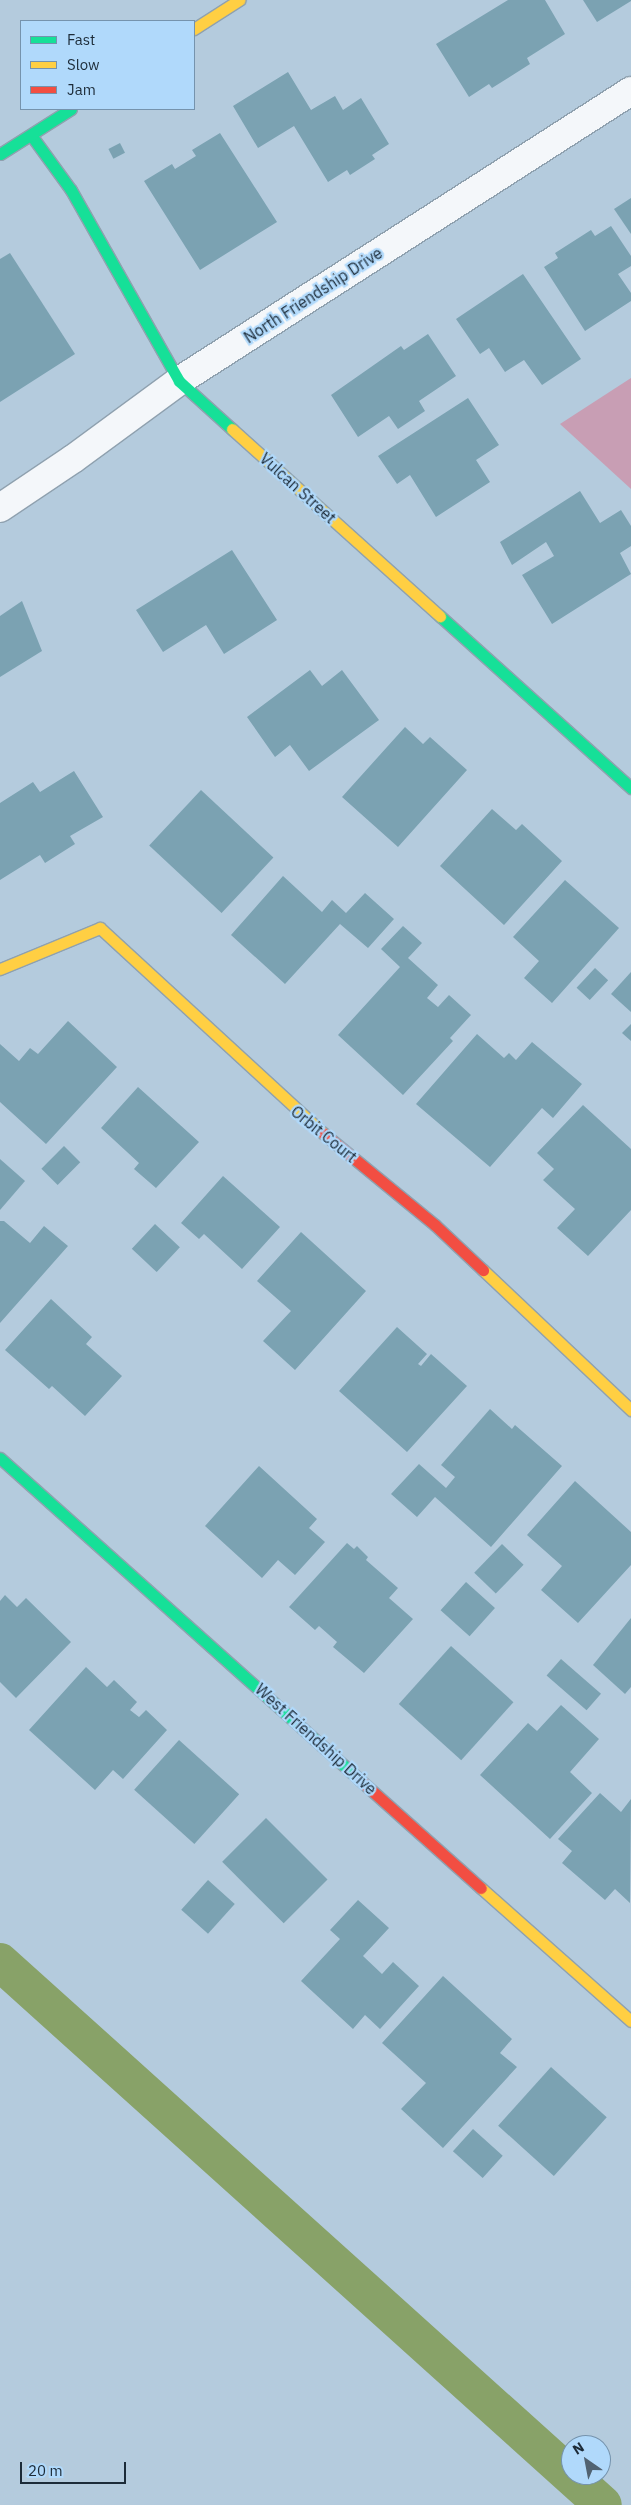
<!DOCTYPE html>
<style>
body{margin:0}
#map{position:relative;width:631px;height:2505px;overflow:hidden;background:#b4cbdd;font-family:"IBM Plex Sans",sans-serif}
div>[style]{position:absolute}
.green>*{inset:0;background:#c89eb4}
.canal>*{height:38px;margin:-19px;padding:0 19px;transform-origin:19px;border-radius:19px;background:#88a268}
.building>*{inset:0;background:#7ba2b2;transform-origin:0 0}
.roads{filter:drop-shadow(1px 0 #8fa1af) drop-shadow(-1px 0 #8fa1af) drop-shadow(0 1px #8fa1af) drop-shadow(0 -1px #8fa1af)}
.street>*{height:28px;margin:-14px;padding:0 14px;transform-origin:14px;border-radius:14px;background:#f4f7fa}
.fast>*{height:11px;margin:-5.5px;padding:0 5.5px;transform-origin:5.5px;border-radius:5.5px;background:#16e098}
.slow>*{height:11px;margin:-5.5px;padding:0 5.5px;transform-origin:5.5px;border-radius:5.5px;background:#ffcf43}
.jam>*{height:11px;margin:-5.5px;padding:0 5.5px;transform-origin:5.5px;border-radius:5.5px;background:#f24e42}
span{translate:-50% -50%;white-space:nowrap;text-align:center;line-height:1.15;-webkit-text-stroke:4.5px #b0d9fb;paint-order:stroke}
.street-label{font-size:16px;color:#1c2b38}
.legend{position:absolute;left:20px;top:20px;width:175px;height:90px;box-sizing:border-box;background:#b0d9fb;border:1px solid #7593ad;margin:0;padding:6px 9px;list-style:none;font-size:15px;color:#1c2b38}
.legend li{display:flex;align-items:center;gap:10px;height:25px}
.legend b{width:25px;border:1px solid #7593ad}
.north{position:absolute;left:561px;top:2435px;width:50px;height:50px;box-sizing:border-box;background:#b0d9fb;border:1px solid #7593ad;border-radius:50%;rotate:327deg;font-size:14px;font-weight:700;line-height:20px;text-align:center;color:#1c2b38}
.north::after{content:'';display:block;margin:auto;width:18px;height:22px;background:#516372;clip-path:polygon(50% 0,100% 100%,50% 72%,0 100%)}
.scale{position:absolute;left:20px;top:2462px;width:106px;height:22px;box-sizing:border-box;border:2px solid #1c2b38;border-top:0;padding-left:6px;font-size:15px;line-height:18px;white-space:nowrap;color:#1c2b38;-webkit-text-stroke:4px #b0d9fb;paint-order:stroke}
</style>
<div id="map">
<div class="green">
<div style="clip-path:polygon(631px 378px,631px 489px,560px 424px)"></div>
</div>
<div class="canal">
<div style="left:0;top:1962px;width:811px;rotate:42deg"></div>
</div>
<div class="building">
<div style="clip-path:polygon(508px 0,545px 0,565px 34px,527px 58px,530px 64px,492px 88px,489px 84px,469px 97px,436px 44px)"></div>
<div style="clip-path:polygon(583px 0,631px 0,631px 1px,597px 22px)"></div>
<div style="clip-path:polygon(288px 72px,311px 110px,335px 96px,343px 110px,361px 98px,389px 144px,372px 155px,375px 159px,350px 175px,347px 170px,328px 182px,294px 126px,258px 148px,233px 106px)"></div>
<div style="clip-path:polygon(220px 133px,277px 222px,200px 270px,144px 181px,172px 164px,175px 169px,196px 156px,192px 150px)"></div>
<div style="left:120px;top:143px;width:11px;height:13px;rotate:63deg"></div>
<div style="clip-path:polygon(631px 198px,631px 234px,614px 209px)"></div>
<div style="clip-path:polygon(611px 226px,631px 256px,631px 266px,618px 274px,631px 293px,631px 301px,585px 331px,544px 267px,558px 258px,555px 253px,591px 230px,595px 236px)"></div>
<div style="clip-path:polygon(10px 253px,75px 354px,0 402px,0 259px)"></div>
<div style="clip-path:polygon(523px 274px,581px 359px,542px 385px,524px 360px,505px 372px,489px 348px,480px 354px,456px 319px)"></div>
<div style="clip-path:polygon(428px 334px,456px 376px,419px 401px,425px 411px,398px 429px,389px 416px,358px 437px,331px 395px,401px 346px,404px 350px)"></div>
<div style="clip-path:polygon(468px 398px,499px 445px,476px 460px,490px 482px,436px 517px,410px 475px,397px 484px,378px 456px)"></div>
<div style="clip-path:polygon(580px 491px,600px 523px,621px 510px,631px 526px,631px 546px,620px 553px,631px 574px,552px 624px,522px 575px,554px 556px,546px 542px,512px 565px,500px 542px)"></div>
<div style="clip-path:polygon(232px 550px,277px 620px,224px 654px,206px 625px,163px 652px,136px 610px)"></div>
<div style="clip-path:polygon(22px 601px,42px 651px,0 677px,0 616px)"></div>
<div style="clip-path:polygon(310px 670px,322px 686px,342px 670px,379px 720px,309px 771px,290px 745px,275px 757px,247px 717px)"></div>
<div style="clip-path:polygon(405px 727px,423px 744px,430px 737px,467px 770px,398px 847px,342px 797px)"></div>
<div style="clip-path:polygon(74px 771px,103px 817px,70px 836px,75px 844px,45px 863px,40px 855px,0 880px,0 803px,33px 782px,40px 792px)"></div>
<div style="left:201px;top:790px;width:99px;height:76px;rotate:43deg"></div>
<div style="clip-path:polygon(492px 809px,516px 830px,522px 824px,562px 861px,504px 925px,440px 866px)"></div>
<div style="clip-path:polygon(283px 876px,322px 912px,332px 900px,346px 913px,365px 893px,394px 919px,368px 948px,340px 924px,285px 984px,231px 935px)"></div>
<div style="clip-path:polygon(565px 880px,619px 928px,552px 1003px,524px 978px,539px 961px,513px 937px)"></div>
<div style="clip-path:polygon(403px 926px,422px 943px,408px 958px,438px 985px,427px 998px,438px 1007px,449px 995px,471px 1015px,450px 1038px,453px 1041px,403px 1095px,338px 1035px,400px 967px,381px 949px)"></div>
<div style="left:595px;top:968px;width:18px;height:27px;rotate:43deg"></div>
<div style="clip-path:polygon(631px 972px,631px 1012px,611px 994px)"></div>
<div style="clip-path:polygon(68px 1021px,117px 1067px,46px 1144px,0 1102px,0 1044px,19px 1061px,30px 1048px,38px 1054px)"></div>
<div style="clip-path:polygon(631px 1024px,631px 1041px,622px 1033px)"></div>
<div style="clip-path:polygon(477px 1034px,504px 1058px,509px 1053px,516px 1060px,532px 1042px,582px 1084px,553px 1118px,542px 1108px,490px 1167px,416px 1104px)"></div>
<div style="clip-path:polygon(138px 1087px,199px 1142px,156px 1188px,134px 1169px,139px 1163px,101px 1128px)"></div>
<div style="clip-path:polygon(583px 1105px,631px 1149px,631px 1210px,588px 1256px,557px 1228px,575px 1209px,543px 1180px,554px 1169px,537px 1153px)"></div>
<div style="left:64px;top:1146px;width:23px;height:32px;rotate:45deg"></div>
<div style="clip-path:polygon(0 1159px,25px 1181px,0 1210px)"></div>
<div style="clip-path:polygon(223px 1176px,280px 1227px,242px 1269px,204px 1234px,199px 1239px,181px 1223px)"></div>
<div style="clip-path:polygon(0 1221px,4px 1221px,30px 1243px,44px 1226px,68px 1246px,0 1323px)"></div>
<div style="left:155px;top:1224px;width:34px;height:34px;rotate:43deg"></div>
<div style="clip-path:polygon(301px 1232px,366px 1291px,295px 1370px,263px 1341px,291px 1311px,257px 1281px)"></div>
<div style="clip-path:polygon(51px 1299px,92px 1337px,86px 1344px,122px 1376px,85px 1416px,52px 1386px,49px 1389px,5px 1350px)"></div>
<div style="clip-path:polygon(397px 1327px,427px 1354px,418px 1364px,421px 1366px,431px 1354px,467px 1386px,407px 1452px,339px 1391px)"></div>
<div style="clip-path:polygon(490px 1409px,512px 1429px,515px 1425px,562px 1466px,491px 1547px,435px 1497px,417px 1517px,391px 1494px,419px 1464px,446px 1488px,455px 1477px,441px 1465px)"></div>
<div style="clip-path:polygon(259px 1466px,317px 1519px,309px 1528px,325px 1542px,295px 1575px,278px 1560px,262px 1578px,205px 1526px)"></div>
<div style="clip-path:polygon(575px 1481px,631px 1532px,631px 1565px,578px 1623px,541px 1590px,562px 1566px,527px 1535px)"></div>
<div style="clip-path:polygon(347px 1543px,354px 1549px,357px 1546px,368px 1557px,366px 1560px,398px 1588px,389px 1598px,413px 1619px,364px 1673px,333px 1647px,337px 1642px,319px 1626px,315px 1630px,289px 1607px)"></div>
<div style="left:502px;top:1544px;width:30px;height:40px;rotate:44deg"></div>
<div style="left:466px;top:1582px;width:39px;height:38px;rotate:42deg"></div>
<div style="clip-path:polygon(5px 1595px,17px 1607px,26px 1598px,71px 1642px,16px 1698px,0 1682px,0 1601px)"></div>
<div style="clip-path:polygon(631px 1618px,631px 1687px,625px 1694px,593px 1665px)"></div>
<div style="left:451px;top:1646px;width:84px;height:78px;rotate:42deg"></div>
<div style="left:561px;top:1659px;width:53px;height:22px;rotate:41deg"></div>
<div style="clip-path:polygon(86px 1667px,107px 1687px,114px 1680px,137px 1702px,130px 1710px,139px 1717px,146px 1710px,167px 1730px,123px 1779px,113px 1770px,95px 1790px,29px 1730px)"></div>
<div style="clip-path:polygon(561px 1705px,599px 1739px,570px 1772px,592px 1793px,550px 1839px,480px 1775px,528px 1723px,537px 1731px)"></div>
<div style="left:179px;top:1740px;width:81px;height:67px;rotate:42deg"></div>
<div style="clip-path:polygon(600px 1793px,621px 1812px,631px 1799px,630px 1903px,615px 1889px,605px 1900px,562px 1863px,572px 1851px,558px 1839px)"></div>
<div style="left:266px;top:1818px;width:87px;height:62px;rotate:45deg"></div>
<div style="left:208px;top:1880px;width:36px;height:40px;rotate:42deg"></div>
<div style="clip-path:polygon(358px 1900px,389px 1928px,363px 1956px,382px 1974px,393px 1962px,419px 1986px,380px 2029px,365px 2015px,353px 2029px,301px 1981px,340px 1939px,330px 1930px)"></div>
<div style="clip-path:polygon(443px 1976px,512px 2039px,500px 2053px,517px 2067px,443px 2148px,401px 2109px,426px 2083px,382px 2043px)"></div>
<div style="left:551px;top:2067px;width:75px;height:79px;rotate:42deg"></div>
<div style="left:473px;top:2129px;width:40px;height:30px;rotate:42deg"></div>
</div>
<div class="roads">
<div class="street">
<div style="left:0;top:508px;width:88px;rotate:-33.9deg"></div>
<div style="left:73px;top:459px;width:132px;rotate:-36.3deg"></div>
<div style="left:179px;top:381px;width:537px;rotate:-32.68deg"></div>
</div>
<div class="fast">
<div style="left:31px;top:135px;width:68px;rotate:54deg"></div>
<div style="left:71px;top:190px;width:219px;rotate:60.5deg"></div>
<div style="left:179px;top:381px;width:72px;rotate:42.2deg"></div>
<div style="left:0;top:154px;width:84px;rotate:-32.4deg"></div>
<div style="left:440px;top:616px;width:257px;rotate:42deg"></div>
<div style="left:0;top:1458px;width:483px;rotate:41.8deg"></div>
</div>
<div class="slow">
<div style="left:194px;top:29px;width:54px;rotate:-32.8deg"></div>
<div style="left:232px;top:429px;width:280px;rotate:42deg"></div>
<div style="left:0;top:969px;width:108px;rotate:-22.3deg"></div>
<div style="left:100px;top:928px;width:303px;rotate:42.6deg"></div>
<div style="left:483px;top:1270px;width:204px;rotate:43.4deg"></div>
<div style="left:481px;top:1888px;width:200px;rotate:41.6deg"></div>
</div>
<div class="jam">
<div style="left:323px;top:1133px;width:145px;rotate:39.4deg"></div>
<div style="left:435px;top:1225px;width:66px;rotate:43.2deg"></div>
<div style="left:360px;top:1780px;width:162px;rotate:41.8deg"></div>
</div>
</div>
<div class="street-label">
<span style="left:313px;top:295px;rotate:-33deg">North Friendship Drive</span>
<span style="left:298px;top:488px;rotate:42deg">Vulcan Street</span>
<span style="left:324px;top:1134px;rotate:39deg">Orbit Court</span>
<span style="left:316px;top:1739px;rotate:42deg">West Friendship Drive</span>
</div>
<ul class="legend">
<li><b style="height:6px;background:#16e098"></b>Fast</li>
<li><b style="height:6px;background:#ffcf43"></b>Slow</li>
<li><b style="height:6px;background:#f24e42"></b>Jam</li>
</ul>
<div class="north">N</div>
<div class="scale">20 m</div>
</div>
